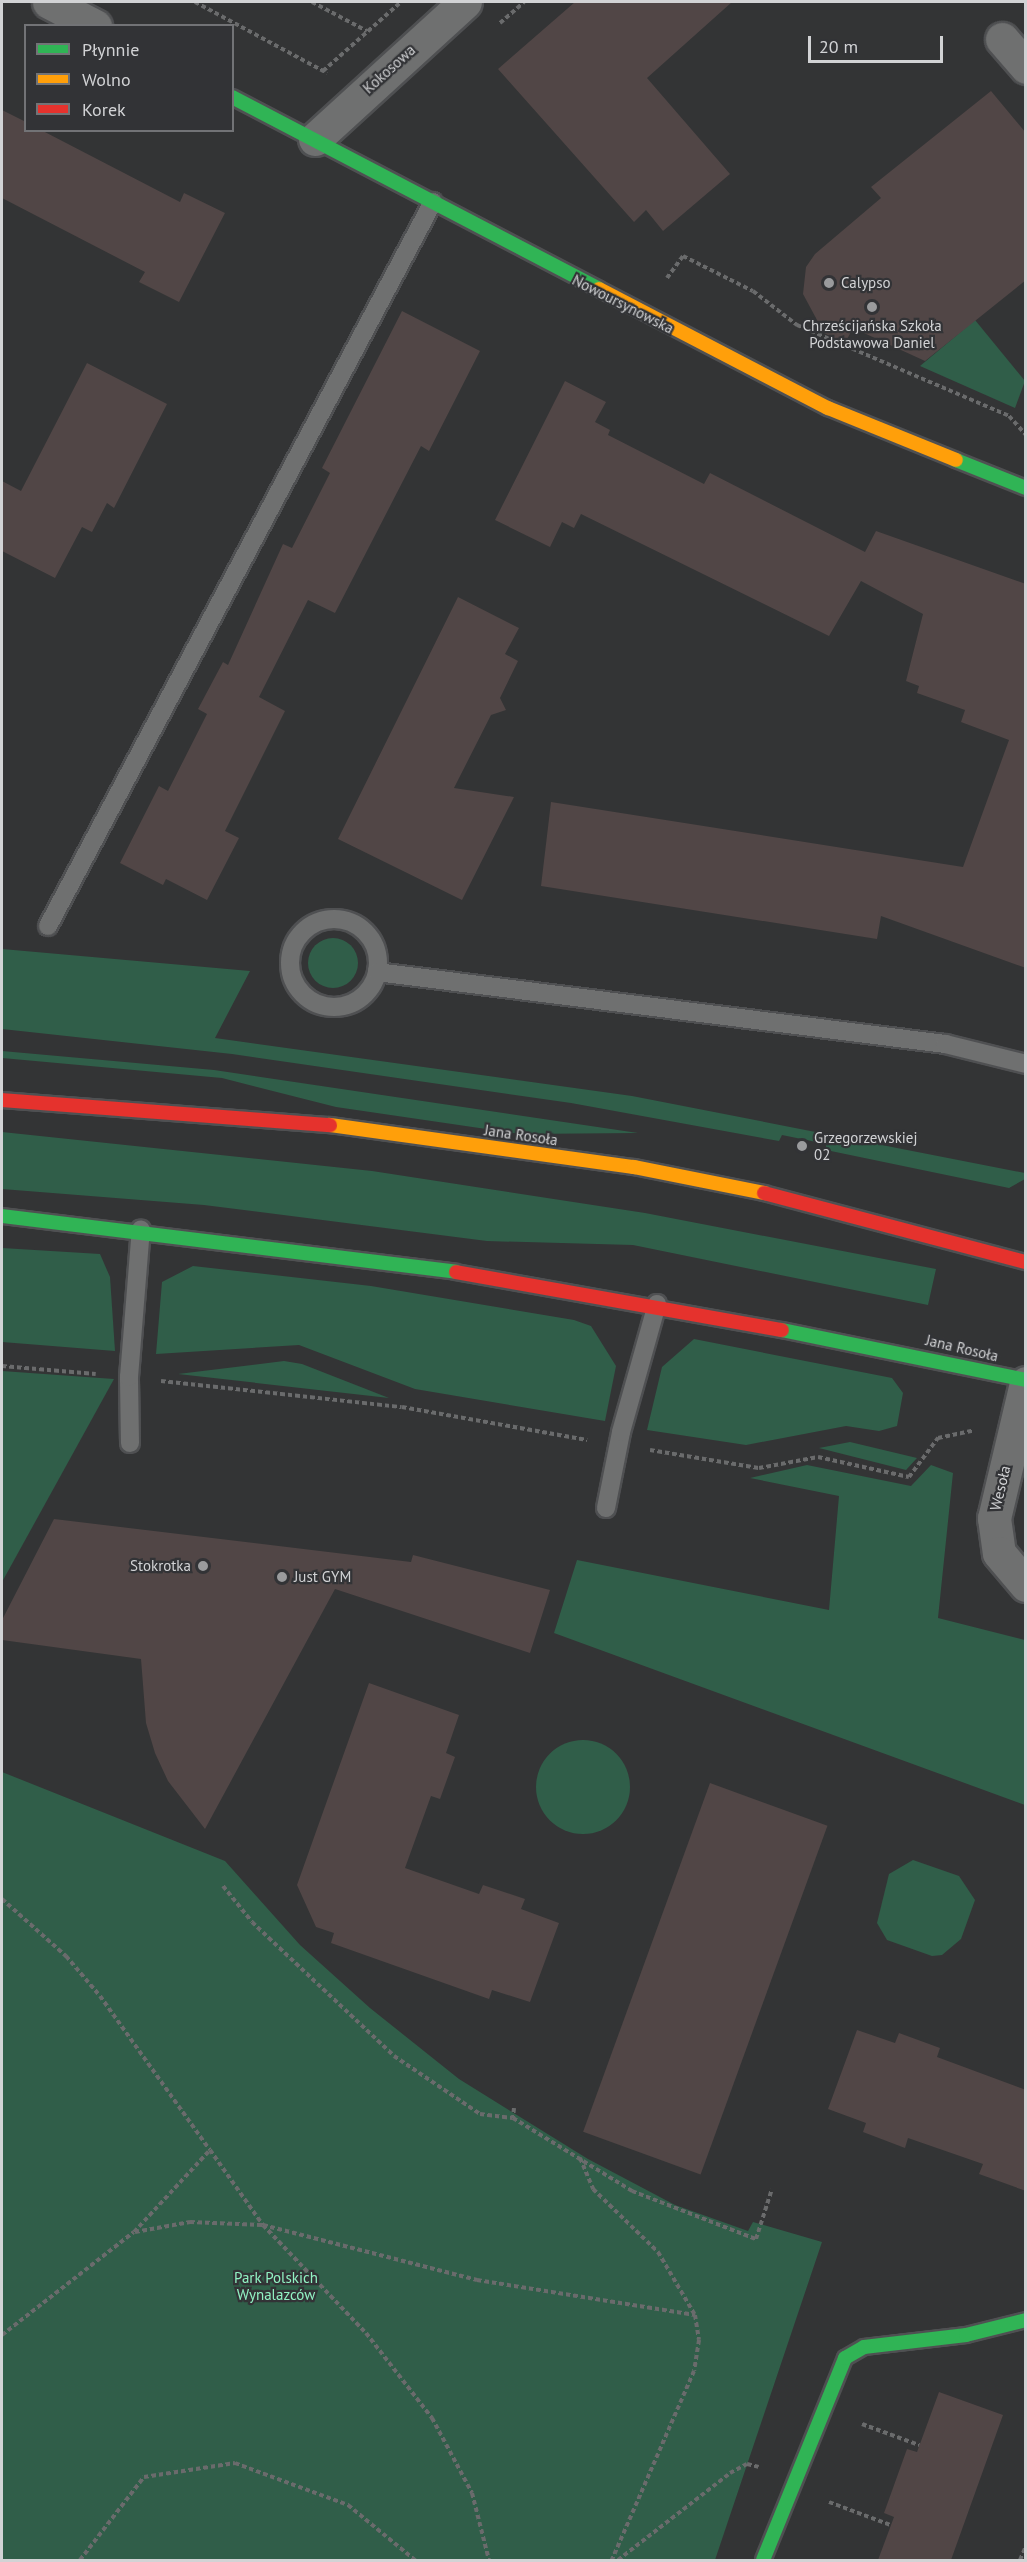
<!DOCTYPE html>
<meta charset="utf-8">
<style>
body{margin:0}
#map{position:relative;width:1027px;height:2562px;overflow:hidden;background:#333435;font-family:"PT Sans",sans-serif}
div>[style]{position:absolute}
.green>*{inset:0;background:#305e49}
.round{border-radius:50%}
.building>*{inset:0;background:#514646;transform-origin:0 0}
.path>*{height:4px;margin-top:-2px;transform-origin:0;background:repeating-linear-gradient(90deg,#6a6b6c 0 4.5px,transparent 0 7.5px)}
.roads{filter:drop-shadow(2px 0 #4f5052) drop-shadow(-2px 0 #4f5052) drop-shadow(0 2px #4f5052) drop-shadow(0 -2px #4f5052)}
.lane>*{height:18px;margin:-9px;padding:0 9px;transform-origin:9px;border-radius:9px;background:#6f7070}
.lane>.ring{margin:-9px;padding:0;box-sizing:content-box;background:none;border:18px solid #6f7070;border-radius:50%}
.street>*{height:33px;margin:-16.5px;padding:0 16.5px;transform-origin:16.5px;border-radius:16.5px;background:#6f7070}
.fast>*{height:14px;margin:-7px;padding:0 7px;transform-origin:7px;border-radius:7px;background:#30b455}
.slow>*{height:14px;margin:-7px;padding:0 7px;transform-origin:7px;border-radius:7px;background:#ff9f0a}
.jam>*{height:14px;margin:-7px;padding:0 7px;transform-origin:7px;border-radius:7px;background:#e5322d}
.dots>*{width:16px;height:16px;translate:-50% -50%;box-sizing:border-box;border:3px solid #323336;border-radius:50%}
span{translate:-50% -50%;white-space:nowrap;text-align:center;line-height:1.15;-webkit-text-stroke:4.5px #323336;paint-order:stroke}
.street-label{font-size:15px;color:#d2d3d5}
.poi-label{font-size:15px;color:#d2d3d5}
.left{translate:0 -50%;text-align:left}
.right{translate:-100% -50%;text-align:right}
.park-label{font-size:15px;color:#91f2c3}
.frame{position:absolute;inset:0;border:3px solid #d2d3d5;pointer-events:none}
.legend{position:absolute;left:24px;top:24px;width:210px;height:108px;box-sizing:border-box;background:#323336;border:2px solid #727376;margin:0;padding:8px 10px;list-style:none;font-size:18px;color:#d2d3d5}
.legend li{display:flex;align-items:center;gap:12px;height:30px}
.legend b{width:30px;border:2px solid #727376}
.scale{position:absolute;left:808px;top:36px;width:135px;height:27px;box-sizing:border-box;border:3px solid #d2d3d5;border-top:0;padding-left:8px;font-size:18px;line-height:21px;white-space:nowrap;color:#d2d3d5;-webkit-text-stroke:4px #323336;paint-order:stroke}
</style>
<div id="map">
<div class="green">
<div style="clip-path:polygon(975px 320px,1025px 381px,1015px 408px,920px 366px)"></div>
<div class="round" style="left:308px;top:938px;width:50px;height:50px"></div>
<div style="clip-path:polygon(2px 949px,250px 971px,215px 1038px,632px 1096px,1025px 1173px,1025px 1179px,1009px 1188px,826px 1150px,826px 1144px,782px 1135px,779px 1141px,571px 1103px,232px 1054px,2px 1029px)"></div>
<div style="clip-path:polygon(2px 1051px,214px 1070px,638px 1133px,520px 1134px,336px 1107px,222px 1078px,2px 1058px)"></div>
<div style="clip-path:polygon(2px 1132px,372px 1171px,645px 1213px,936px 1269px,928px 1305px,633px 1245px,487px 1241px,204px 1205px,2px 1189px)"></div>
<div style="clip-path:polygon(2px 1248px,100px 1254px,110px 1277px,115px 1351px,2px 1342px)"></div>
<div style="clip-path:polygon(193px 1266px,371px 1286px,574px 1320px,591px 1326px,616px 1366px,605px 1421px,415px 1389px,299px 1345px,156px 1354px,162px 1282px)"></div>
<div style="clip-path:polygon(694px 1339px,892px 1378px,903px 1393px,897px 1426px,879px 1431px,846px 1426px,746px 1445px,647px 1430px,662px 1367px)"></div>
<div style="clip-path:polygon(284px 1361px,302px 1364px,389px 1398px,178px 1374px)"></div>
<div style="clip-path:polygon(2px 1371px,114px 1379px,2px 1582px)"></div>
<div style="clip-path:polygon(850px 1442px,917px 1458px,906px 1470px,819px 1448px)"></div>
<div style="clip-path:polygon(807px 1465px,911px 1486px,931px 1465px,953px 1473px,938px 1618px,1025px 1640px,1025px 1805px,554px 1633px,577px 1560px,829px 1610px,839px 1496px,750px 1478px)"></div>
<div class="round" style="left:536px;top:1740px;width:94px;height:94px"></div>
<div style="clip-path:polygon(2px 1772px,225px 1861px,300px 1945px,370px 2008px,459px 2079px,588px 2159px,675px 2205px,748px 2231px,753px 2222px,822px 2242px,715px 2560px,2px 2560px)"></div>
<div style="clip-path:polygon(913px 1860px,959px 1876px,975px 1900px,961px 1939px,942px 1955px,932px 1956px,887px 1940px,877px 1923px,889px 1874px)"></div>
</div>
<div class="building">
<div style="clip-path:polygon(575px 2px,732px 2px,647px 78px,730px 174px,663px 231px,646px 210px,634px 222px,498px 69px)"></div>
<div style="clip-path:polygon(991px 91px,1026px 133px,1026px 280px,925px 361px,853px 328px,845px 343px,824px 333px,803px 294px,806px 267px,815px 254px,881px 198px,871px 187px)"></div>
<div style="clip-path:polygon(2px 110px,26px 122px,26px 130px,41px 130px,180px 202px,184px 193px,225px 213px,179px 302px,139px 282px,145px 272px,2px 198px)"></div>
<div style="clip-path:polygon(402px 311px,480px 351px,429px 451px,421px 446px,335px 613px,308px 600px,259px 697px,285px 711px,225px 831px,239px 838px,207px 900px,166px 879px,163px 885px,120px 863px,159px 786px,168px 791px,207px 714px,198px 709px,223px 662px,228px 665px,283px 544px,292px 548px,330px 473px,322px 468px)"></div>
<div style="clip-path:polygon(87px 363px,167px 404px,114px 508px,107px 503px,92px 532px,82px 527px,55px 578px,2px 551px,2px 481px,21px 491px)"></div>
<div style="clip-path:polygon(565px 381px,606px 402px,595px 422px,610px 430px,608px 435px,704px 484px,710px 473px,865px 552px,876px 531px,1026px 584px,1026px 968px,881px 916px,877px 939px,541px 886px,551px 802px,963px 867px,1009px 740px,961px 722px,965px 710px,917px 693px,919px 686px,906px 681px,923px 614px,861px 581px,829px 636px,581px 514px,574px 528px,562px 522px,550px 547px,495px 520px)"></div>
<div style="clip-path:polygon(458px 597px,519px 628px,505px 654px,518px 661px,500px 698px,506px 710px,491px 715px,454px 788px,514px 797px,462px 900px,338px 839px)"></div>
<div style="clip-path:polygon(54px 1519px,411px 1562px,413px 1555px,550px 1590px,530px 1653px,335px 1589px,205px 1829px,168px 1781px,155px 1753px,146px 1723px,141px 1659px,2px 1640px,2px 1620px)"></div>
<div style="clip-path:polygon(369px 1683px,459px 1715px,446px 1753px,455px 1757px,440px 1799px,431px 1796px,405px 1868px,479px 1894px,483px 1885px,525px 1899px,521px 1909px,559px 1923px,530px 2002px,492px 1990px,489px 1999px,331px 1943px,334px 1933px,316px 1927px,297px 1885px)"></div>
<div style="left:710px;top:1783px;width:125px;height:371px;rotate:20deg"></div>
<div style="clip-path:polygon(857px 2030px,895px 2043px,899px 2033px,940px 2048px,937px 2057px,1026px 2090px,1026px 2191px,979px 2174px,983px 2164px,908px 2138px,905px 2148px,863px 2132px,866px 2123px,828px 2109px)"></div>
<div style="clip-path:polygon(939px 2392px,1003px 2415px,951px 2560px,878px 2560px,894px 2517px,884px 2513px,907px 2449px,917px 2452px)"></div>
</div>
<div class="path">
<div style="left:195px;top:2px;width:150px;rotate:28.3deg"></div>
<div style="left:312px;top:2px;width:62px;rotate:27.8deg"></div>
<div style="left:500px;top:23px;width:32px;rotate:-41deg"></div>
<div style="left:323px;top:71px;width:104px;rotate:-41.5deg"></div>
<div style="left:667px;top:278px;width:27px;rotate:-54deg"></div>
<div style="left:683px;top:256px;width:78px;rotate:26.6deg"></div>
<div style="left:753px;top:291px;width:56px;rotate:37.7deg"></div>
<div style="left:797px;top:325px;width:231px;rotate:23.2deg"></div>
<div style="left:1009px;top:416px;width:25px;rotate:48deg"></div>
<div style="left:2px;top:1366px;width:94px;rotate:4.9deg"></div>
<div style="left:161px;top:1381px;width:242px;rotate:6.2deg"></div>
<div style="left:402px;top:1407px;width:188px;rotate:10.1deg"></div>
<div style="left:650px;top:1450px;width:110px;rotate:9.4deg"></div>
<div style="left:759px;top:1468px;width:60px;rotate:-10.6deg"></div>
<div style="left:818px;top:1457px;width:93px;rotate:12.4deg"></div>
<div style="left:909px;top:1477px;width:49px;rotate:-53.4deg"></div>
<div style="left:938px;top:1438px;width:35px;rotate:-12deg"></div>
<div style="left:223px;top:1886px;width:46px;rotate:51.1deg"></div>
<div style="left:252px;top:1922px;width:195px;rotate:43.3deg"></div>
<div style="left:394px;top:2056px;width:104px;rotate:34deg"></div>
<div style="left:480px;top:2114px;width:33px;rotate:7deg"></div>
<div style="left:2px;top:1899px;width:86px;rotate:41.7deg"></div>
<div style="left:66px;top:1956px;width:52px;rotate:49.6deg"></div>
<div style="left:100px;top:1996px;width:189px;rotate:54.5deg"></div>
<div style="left:514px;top:2108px;width:10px;rotate:96deg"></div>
<div style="left:513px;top:2118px;width:140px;rotate:31.5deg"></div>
<div style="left:632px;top:2191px;width:133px;rotate:21.2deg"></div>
<div style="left:756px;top:2239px;width:52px;rotate:-72.3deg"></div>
<div style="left:580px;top:2158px;width:34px;rotate:67deg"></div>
<div style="left:593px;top:2189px;width:91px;rotate:44.1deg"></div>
<div style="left:658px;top:2252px;width:73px;rotate:59.6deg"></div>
<div style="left:695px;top:2315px;width:25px;rotate:81deg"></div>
<div style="left:699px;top:2340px;width:31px;rotate:99deg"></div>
<div style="left:694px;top:2371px;width:206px;rotate:113.5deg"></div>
<div style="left:135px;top:2232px;width:56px;rotate:-10.3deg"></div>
<div style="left:190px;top:2222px;width:73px;rotate:2.4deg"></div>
<div style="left:263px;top:2225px;width:221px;rotate:14.4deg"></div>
<div style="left:477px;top:2280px;width:221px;rotate:9.1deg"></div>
<div style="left:2px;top:2335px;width:167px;rotate:-38deg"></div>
<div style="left:134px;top:2232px;width:112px;rotate:-47.2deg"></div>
<div style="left:210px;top:2150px;width:92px;rotate:54.8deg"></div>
<div style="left:263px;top:2225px;width:149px;rotate:46.4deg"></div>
<div style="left:366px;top:2333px;width:108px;rotate:52.2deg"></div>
<div style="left:432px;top:2418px;width:85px;rotate:61.9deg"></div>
<div style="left:472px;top:2493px;width:69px;rotate:75.8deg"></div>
<div style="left:862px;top:2424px;width:61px;rotate:20.2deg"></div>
<div style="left:829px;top:2502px;width:66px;rotate:20.4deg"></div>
<div style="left:80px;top:2560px;width:105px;rotate:-52.4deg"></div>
<div style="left:144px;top:2477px;width:92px;rotate:-8.7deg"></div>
<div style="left:235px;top:2463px;width:121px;rotate:20.4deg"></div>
<div style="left:348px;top:2505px;width:87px;rotate:39.4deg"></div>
<div style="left:618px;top:2560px;width:142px;rotate:-37.8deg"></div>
<div style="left:730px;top:2473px;width:19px;rotate:-28deg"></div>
<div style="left:747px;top:2464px;width:12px;rotate:14deg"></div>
<div style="left:1020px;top:2560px;width:15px;rotate:-67deg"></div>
</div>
<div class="roads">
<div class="lane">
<div class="ring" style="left:290px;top:919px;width:70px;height:70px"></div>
<div style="left:48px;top:926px;width:820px;rotate:-62deg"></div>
<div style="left:377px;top:972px;width:573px;rotate:7.22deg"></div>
<div style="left:945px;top:1044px;width:83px;rotate:13.9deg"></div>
<div style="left:130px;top:1443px;width:66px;rotate:-90.9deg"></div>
<div style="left:129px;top:1377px;width:148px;rotate:-85.4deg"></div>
<div style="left:606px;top:1508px;width:77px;rotate:-78.8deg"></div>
<div style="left:621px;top:1432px;width:133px;rotate:-74.3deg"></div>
</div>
<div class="street">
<div style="left:49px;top:2px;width:52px;rotate:27.6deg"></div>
<div style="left:1002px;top:39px;width:37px;rotate:49deg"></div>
<div style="left:315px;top:139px;width:203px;rotate:-42.4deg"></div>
<div style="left:1026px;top:1383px;width:139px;rotate:103.3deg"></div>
<div style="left:994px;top:1518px;width:35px;rotate:82deg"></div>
<div style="left:999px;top:1553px;width:42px;rotate:49.8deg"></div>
</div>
<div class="fast">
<div style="left:232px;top:97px;width:414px;rotate:27.6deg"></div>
<div style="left:956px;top:460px;width:75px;rotate:21.8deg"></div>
<div style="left:2px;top:1216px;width:457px;rotate:7deg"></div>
<div style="left:782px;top:1330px;width:249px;rotate:11.6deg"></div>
<div style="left:763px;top:2560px;width:218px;rotate:-67.9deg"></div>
<div style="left:845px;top:2358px;width:22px;rotate:-30deg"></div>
<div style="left:864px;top:2347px;width:103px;rotate:-6.7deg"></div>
<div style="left:966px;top:2335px;width:62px;rotate:-14deg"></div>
</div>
<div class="slow">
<div style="left:599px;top:289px;width:258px;rotate:27.5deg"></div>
<div style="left:828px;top:408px;width:138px;rotate:22.1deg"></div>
<div style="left:330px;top:1125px;width:307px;rotate:7.9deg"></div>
<div style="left:634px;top:1167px;width:133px;rotate:11.3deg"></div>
</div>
<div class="jam">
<div style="left:2px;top:1100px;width:329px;rotate:4.4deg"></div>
<div style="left:764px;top:1193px;width:271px;rotate:14.8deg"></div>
<div style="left:456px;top:1272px;width:331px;rotate:10.1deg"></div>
</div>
</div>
<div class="dots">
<div style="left:829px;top:283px;background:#9a9b9d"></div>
<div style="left:872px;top:307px;background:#9a9b9d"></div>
<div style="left:802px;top:1146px;background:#9a9b9d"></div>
<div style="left:203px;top:1566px;background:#9a9b9d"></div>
<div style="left:282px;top:1577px;background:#9a9b9d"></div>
</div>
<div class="street-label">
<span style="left:389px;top:69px;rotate:-42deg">Kokosowa</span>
<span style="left:623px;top:304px;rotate:27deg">Nowoursynowska</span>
<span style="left:521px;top:1135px;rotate:8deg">Jana Rosoła</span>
<span style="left:962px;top:1348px;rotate:13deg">Jana Rosoła</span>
<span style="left:1000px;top:1488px;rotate:-77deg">Wesoła</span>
</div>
<div class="poi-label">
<span class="left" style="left:841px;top:283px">Calypso</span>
<span style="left:872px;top:334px">Chrześcijańska Szkoła<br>Podstawowa Daniel</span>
<span class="left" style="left:814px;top:1146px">Grzegorzewskiej<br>02</span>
<span class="right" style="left:191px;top:1566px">Stokrotka</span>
<span class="left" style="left:294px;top:1577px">Just GYM</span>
</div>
<div class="park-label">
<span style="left:276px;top:2286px">Park Polskich<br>Wynalazców</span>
</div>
<div class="frame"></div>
<ul class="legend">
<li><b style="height:8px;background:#30b455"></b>Płynnie</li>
<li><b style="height:8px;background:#ff9f0a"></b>Wolno</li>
<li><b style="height:8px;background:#e5322d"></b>Korek</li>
</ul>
<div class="scale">20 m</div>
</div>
